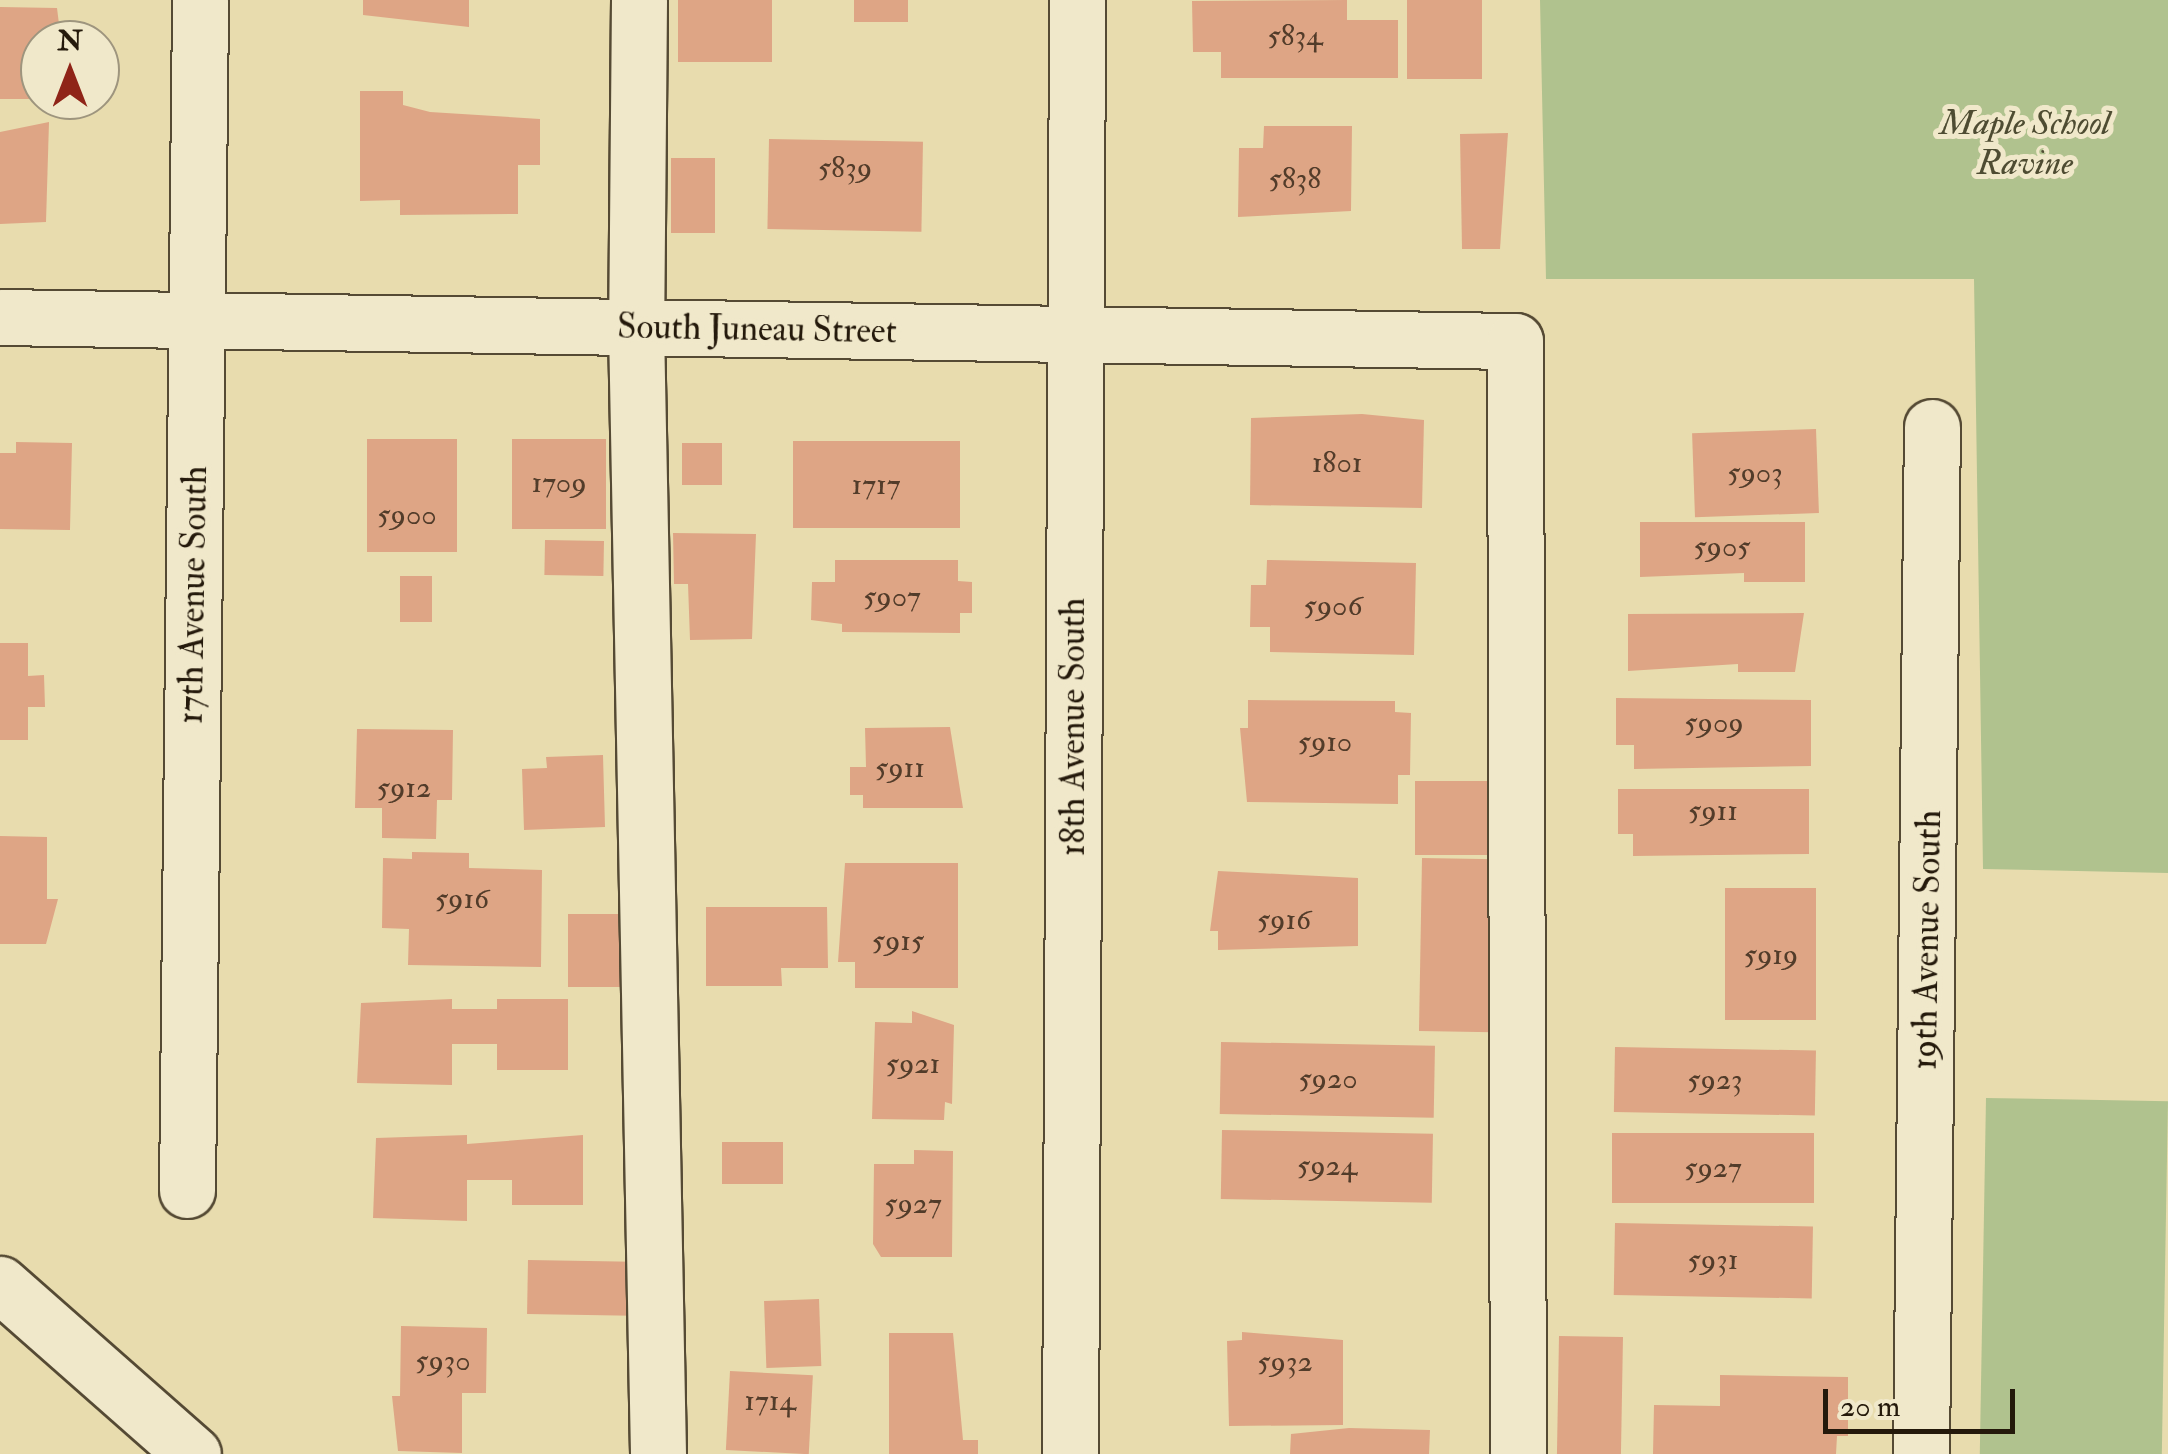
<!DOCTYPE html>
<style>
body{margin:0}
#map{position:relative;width:2168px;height:1454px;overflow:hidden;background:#e8dcae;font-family:"IM FELL Double Pica",serif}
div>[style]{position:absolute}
.green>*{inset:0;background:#b0c28e;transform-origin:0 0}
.building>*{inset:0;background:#dea585;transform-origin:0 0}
.roads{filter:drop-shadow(2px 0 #554a34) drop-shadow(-2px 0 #554a34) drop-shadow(0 2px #554a34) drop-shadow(0 -2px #554a34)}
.minor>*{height:55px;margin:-27.5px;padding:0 27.5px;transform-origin:27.5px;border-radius:27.5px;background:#f0e8ca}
span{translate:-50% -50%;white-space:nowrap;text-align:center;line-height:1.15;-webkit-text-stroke:10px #f0e8ca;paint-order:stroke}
.number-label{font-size:30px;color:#523c2a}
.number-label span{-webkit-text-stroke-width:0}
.park-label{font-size:35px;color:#4e4c32;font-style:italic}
.street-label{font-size:35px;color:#24190b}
.north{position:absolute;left:20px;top:20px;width:100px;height:100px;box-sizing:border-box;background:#f0e8ca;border:2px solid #9e957e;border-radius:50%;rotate:0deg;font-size:28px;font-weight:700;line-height:40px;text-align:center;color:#24190b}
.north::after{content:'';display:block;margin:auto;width:35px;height:45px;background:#8f2418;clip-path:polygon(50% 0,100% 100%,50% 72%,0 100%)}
.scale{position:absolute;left:1823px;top:1389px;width:192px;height:45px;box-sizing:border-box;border:5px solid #24190b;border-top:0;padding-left:12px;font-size:30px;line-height:35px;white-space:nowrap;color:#24190b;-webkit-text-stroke:8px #f0e8ca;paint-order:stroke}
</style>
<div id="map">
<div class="green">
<div style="clip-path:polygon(1540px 0,2168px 0,2168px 873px,1983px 869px,1974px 279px,1546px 279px)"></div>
<div style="left:1986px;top:1098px;width:182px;height:356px;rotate:1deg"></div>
</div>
<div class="building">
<div style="clip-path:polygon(363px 0,469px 0,469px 27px,363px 15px)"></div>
<div style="left:678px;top:0;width:94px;height:62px"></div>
<div style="left:854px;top:0;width:54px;height:22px"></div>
<div style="clip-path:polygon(1347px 0,1347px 20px,1398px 20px,1398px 78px,1221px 78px,1221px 52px,1193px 52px,1192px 1px)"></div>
<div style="left:1407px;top:0;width:75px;height:79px"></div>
<div style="clip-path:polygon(0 7px,57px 8px,61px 40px,40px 40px,40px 99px,0 99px)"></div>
<div style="clip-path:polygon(360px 91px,403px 91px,403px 105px,430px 112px,540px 119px,540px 165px,518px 165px,518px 214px,400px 215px,400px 200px,360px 201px)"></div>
<div style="clip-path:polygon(49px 122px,46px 222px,0 224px,0 132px)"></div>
<div style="clip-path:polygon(1264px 126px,1352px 126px,1351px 211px,1238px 217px,1239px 148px,1263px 148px)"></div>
<div style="clip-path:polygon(1508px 133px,1500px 249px,1462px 249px,1460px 134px)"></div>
<div style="left:769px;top:139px;width:154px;height:90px;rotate:1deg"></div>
<div style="left:671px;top:158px;width:44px;height:75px"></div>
<div style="clip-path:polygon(1362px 414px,1424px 420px,1422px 508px,1250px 505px,1251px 418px)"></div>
<div style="left:1816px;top:429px;width:84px;height:124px;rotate:88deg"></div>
<div style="left:367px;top:439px;width:90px;height:113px"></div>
<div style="left:512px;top:439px;width:94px;height:90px"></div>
<div style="left:793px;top:441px;width:167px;height:87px"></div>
<div style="clip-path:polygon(16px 442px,72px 443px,70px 530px,0 529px,0 453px,16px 453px)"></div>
<div style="left:682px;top:443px;width:40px;height:42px"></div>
<div style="clip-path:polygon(1640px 522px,1805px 522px,1805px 582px,1744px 582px,1744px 573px,1640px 577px)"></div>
<div style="clip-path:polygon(673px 533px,756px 534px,752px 639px,690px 640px,688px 584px,674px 584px)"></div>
<div style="left:545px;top:540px;width:59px;height:35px;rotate:1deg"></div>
<div style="clip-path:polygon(835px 560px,958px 560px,958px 581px,972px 582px,972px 613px,960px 613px,960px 633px,842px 632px,842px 624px,811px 620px,812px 582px,835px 582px)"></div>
<div style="clip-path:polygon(1267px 560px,1416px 563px,1414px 655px,1270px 652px,1270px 627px,1250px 627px,1251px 585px,1266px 585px)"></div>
<div style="left:400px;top:576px;width:32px;height:46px"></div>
<div style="clip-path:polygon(1804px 613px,1795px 672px,1738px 672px,1738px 664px,1628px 671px,1628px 614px)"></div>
<div style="clip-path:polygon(0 643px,28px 643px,28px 676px,44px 675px,45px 707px,28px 707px,28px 740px,0 740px)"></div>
<div style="clip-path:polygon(1616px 698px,1811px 700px,1811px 766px,1634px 769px,1634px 745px,1616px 745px)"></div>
<div style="clip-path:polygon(1248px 700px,1395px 701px,1395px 712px,1411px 713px,1410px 775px,1398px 775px,1398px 804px,1247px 802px,1240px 728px,1248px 728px)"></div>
<div style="clip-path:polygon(950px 727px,963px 808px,863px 808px,863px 795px,850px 795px,850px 767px,866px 767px,865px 728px)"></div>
<div style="clip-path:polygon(357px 729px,453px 730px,452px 800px,437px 800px,436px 839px,382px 838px,382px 808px,355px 808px)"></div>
<div style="clip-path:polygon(603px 755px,605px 827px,524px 830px,522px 769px,547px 768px,546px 757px)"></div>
<div style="left:1415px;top:781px;width:78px;height:74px"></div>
<div style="clip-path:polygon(1618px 789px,1809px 789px,1809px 854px,1633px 856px,1633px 834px,1618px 834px)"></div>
<div style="clip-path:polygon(0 836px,47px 837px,47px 899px,58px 899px,46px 944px,0 944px)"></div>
<div style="clip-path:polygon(412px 852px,469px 853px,469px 868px,542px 870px,541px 967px,408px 965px,409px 929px,382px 928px,383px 858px,412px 859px)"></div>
<div style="left:1422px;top:858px;width:74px;height:173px;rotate:1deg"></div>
<div style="clip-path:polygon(845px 863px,958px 863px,958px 988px,855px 988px,855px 962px,838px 962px)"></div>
<div style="clip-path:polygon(1218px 871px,1358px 878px,1358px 946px,1218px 950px,1218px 931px,1210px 931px)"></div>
<div style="left:1816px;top:888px;width:132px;height:91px;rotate:90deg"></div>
<div style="clip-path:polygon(706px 907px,827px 907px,828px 968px,781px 968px,782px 986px,706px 986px)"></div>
<div style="left:568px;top:914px;width:68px;height:73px"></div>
<div style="clip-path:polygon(452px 999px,452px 1009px,497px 1009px,497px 999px,568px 999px,568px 1070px,497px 1070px,497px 1044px,452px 1044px,452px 1085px,357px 1083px,361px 1003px)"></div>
<div style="clip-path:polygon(912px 1011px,954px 1025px,952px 1104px,945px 1102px,944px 1120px,872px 1119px,875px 1022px,912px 1023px)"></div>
<div style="left:1221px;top:1042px;width:214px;height:72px;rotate:1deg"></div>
<div style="left:1615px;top:1047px;width:201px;height:65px;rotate:1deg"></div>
<div style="left:1222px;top:1130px;width:211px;height:69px;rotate:1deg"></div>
<div style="left:1612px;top:1133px;width:202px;height:70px"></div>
<div style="clip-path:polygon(467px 1135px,467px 1144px,583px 1135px,583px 1205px,512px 1205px,512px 1180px,467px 1180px,467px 1221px,373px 1218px,376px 1138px)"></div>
<div style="left:722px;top:1142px;width:61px;height:42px"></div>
<div style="clip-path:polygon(914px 1150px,953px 1151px,952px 1257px,881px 1257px,873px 1244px,874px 1164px,914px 1164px)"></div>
<div style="left:1615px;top:1223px;width:198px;height:72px;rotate:1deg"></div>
<div style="left:528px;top:1260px;width:105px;height:54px;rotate:1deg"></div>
<div style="left:819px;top:1299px;width:67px;height:55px;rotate:88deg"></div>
<div style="clip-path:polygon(401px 1326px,487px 1328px,486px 1393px,462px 1393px,462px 1453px,398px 1451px,392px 1396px,400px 1396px)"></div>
<div style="clip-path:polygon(1242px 1332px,1343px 1340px,1343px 1425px,1229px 1426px,1227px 1341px,1242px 1340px)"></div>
<div style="clip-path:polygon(889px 1333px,953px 1333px,963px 1440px,978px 1440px,978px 1454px,889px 1454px)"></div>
<div style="left:1559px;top:1336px;width:64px;height:118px;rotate:1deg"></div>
<div style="left:730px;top:1371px;width:83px;height:79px;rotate:3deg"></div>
<div style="clip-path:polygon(1720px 1375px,1848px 1377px,1848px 1436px,1837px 1436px,1836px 1454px,1653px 1454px,1654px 1405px,1720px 1406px)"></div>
<div style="clip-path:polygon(1349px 1428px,1430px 1430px,1429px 1454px,1290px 1454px,1291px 1434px)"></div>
</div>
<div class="roads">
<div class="minor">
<div style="left:639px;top:0;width:328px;rotate:90.5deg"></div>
<div style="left:636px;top:328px;width:1126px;rotate:88.88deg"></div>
<div style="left:0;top:317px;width:1515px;rotate:0.91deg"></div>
<div style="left:1515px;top:341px;width:1113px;rotate:89.85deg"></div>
<div style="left:187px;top:1190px;width:1190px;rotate:-89.37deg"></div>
<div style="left:0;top:1284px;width:257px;rotate:41.4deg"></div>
<div style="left:1070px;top:1454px;width:1454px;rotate:-89.72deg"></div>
<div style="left:1921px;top:1454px;width:1027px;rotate:-89.39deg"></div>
</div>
</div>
<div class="number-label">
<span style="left:1295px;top:36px">5834</span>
<span style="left:845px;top:168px">5839</span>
<span style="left:1295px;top:179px">5838</span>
<span style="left:1337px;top:463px">1801</span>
<span style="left:1755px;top:473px">5903</span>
<span style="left:559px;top:483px">1709</span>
<span style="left:876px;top:485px">1717</span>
<span style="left:407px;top:515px">5900</span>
<span style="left:1722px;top:547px">5905</span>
<span style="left:892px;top:597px">5907</span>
<span style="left:1333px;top:606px">5906</span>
<span style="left:1714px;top:723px">5909</span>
<span style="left:1325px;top:742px">5910</span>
<span style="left:900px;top:768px">5911</span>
<span style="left:404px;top:788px">5912</span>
<span style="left:1713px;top:811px">5911</span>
<span style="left:462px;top:899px">5916</span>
<span style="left:1284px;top:920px">5916</span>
<span style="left:898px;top:941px">5915</span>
<span style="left:1771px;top:955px">5919</span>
<span style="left:913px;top:1064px">5921</span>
<span style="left:1328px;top:1079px">5920</span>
<span style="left:1715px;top:1080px">5923</span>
<span style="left:1327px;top:1166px">5924</span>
<span style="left:1713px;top:1168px">5927</span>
<span style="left:913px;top:1204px">5927</span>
<span style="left:1713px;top:1260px">5931</span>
<span style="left:443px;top:1361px">5930</span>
<span style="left:1285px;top:1362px">5932</span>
<span style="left:770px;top:1401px">1714</span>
</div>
<div class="park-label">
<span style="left:2025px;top:143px">Maple School<br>Ravine</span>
</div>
<div class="street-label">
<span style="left:757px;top:329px;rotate:1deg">South Juneau Street</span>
<span style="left:193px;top:595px;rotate:-89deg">17th Avenue South</span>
<span style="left:1073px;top:727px;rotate:-90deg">18th Avenue South</span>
<span style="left:1927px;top:940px;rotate:-89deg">19th Avenue South</span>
</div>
<div class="north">N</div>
<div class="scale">20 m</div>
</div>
